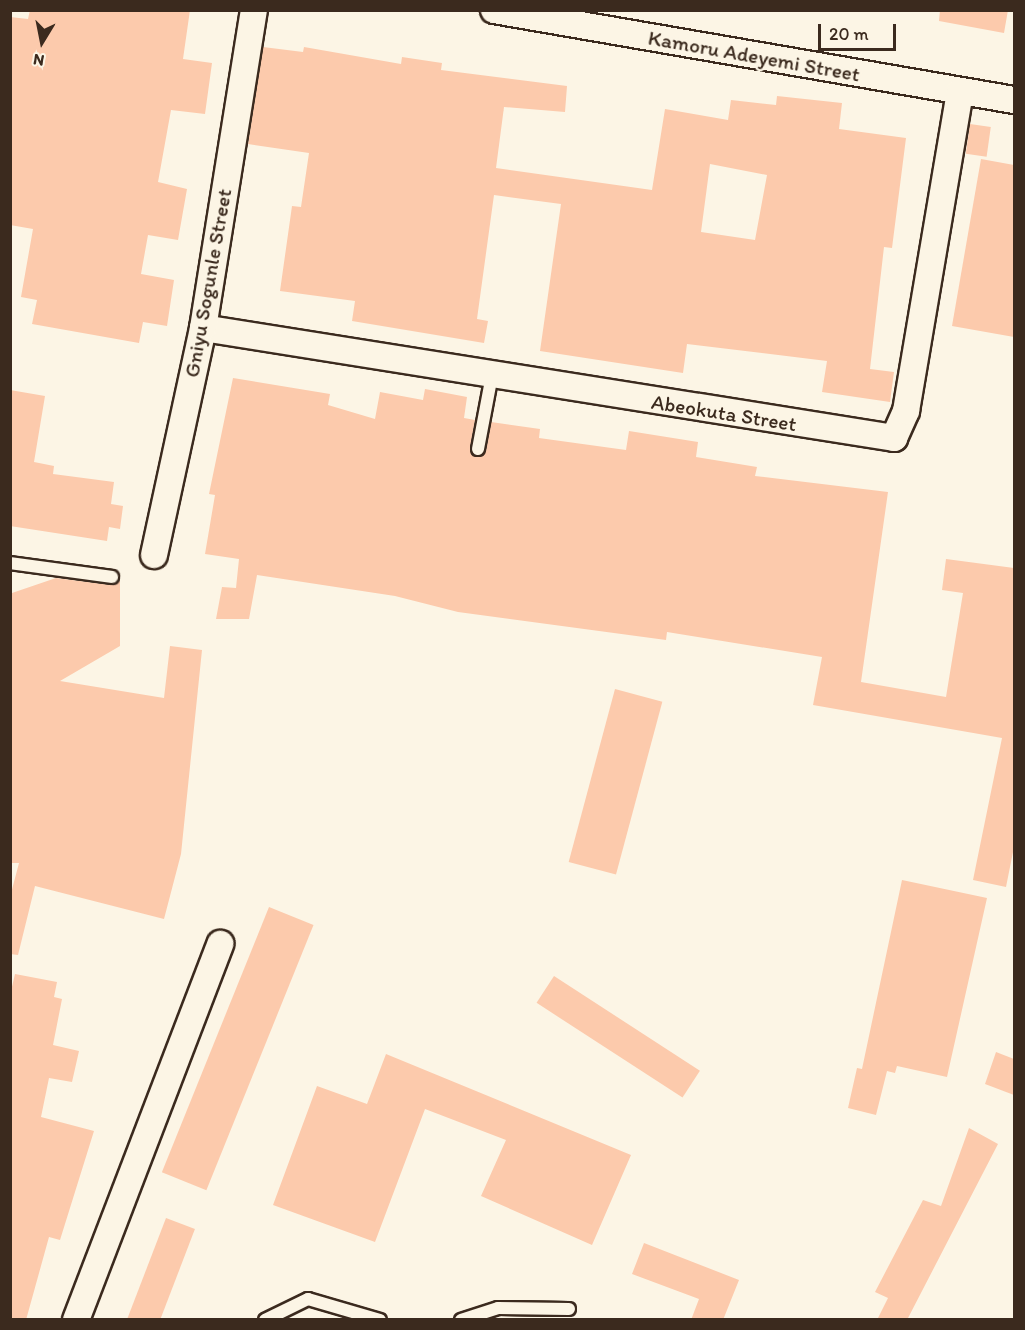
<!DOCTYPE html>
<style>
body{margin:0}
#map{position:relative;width:1025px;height:1330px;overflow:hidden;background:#fcf5e5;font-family:Itim,sans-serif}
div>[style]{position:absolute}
.building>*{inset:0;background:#fccaac;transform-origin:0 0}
.roads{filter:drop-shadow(2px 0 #3b2a1e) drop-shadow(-2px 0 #3b2a1e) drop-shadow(0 2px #3b2a1e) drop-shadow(0 -2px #3b2a1e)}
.service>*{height:12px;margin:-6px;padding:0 6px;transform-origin:6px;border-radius:6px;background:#fcf5e5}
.minor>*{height:26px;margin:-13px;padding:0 13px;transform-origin:13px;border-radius:13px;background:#fcf5e5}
span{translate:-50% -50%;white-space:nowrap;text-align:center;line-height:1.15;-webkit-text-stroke:4.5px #fcf5e5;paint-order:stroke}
.street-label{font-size:21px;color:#3b2a1e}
.frame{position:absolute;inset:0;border:12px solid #3b2a1e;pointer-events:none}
.north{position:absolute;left:12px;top:12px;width:60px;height:60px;-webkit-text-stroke:4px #fcf5e5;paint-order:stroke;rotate:190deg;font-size:16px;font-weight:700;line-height:24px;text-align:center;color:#3b2a1e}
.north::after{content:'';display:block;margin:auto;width:21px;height:27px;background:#3b2a1e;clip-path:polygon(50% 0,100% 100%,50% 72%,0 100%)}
.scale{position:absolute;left:818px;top:24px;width:78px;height:27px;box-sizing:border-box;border:3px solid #3b2a1e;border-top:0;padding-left:8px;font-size:18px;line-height:21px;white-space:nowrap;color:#3b2a1e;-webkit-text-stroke:4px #fcf5e5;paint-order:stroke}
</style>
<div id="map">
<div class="building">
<div style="clip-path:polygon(30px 10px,190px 10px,183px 59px,212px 63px,205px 114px,171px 110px,158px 182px,187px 189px,178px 240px,148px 235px,141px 274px,174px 280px,167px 326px,143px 322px,139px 343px,32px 324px,37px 300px,21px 297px,33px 229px,10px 225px,10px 17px,28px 19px)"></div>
<div style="clip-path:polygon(940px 10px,1008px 10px,1004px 33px,939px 21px)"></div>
<div style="clip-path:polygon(evenodd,263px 47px,303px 52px,304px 47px,401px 64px,402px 57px,442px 63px,441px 70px,567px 86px,565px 112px,504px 107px,496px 168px,652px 190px,665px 109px,728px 120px,731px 100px,776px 105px,777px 96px,842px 103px,839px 129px,906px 138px,892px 248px,884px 247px,870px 369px,894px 372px,890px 402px,822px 392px,827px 361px,687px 344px,683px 373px,540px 351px,561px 204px,494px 195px,477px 319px,488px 321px,484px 343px,352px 321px,355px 301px,280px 291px,292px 206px,301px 207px,309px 153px,248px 144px,263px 47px,710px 164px,767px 175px,755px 240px,701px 232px,710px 164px)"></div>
<div style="left:970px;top:124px;width:21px;height:30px;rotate:8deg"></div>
<div style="clip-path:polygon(981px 159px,1014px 165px,1014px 337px,952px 326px)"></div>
<div style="clip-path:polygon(233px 378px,330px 394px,328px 405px,375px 419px,380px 392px,423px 400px,425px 389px,467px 397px,464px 418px,475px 420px,470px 448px,477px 457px,486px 451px,491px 422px,540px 429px,539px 438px,626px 450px,629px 431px,698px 442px,696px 457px,757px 467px,755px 476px,888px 492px,861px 682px,946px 697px,963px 593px,942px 590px,946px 559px,1014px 568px,1014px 847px,1006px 887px,973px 880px,1002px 738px,813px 705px,822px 657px,667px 632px,666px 640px,458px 612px,395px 596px,257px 575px,249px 619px,216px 619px,222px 587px,236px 588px,239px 559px,205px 554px,215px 495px,209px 494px)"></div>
<div style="clip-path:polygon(10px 390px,45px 396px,34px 462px,54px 466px,53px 474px,114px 482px,111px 504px,123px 506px,120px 529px,109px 527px,107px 541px,10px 526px)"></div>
<div style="clip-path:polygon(56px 578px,111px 585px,120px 581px,120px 646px,60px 681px,164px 698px,170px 646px,202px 650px,181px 854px,164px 919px,35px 886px,18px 955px,10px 954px,10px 897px,19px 863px,10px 863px,10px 600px,12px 593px)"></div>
<div style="left:615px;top:689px;width:49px;height:179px;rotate:15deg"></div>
<div style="clip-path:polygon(902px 880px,987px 898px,947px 1077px,897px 1066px,895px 1073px,887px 1071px,876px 1115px,848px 1108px,857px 1068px,862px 1069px)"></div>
<div style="left:269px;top:907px;width:48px;height:286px;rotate:22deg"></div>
<div style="clip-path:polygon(15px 974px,57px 982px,54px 997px,62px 999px,53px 1045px,79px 1051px,72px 1082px,49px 1078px,41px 1117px,94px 1131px,60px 1240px,49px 1237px,26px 1320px,10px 1320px,10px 995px)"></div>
<div style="left:554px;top:976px;width:174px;height:32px;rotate:33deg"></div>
<div style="clip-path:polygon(996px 1052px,1014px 1059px,1014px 1095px,985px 1084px)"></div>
<div style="clip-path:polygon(386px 1054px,631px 1155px,592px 1245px,481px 1196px,506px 1140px,425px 1109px,375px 1242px,273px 1205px,317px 1086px,367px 1104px)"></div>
<div style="clip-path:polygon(969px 1128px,998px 1144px,907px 1320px,877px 1320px,888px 1298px,875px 1292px,923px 1200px,941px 1206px)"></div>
<div style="left:166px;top:1218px;width:31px;height:108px;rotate:21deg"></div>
<div style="clip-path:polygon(644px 1243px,739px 1280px,723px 1320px,691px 1320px,699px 1299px,632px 1274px)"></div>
</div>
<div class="roads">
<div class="service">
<div style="left:478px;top:449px;width:75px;rotate:-79.3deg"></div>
<div style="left:10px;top:563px;width:103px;rotate:7.8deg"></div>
<div style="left:265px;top:1320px;width:48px;rotate:-26deg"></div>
<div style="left:308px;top:1299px;width:75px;rotate:16.3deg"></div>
<div style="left:461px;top:1320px;width:39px;rotate:-18deg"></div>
<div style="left:498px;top:1308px;width:71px;rotate:0.8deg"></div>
</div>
<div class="minor">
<div style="left:494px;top:10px;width:528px;rotate:9.82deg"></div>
<div style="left:203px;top:328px;width:700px;rotate:9.04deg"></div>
<div style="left:894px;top:438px;width:30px;rotate:-66deg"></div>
<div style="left:906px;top:411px;width:324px;rotate:-80.4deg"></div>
<div style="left:154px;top:555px;width:232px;rotate:-77.8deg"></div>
<div style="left:203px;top:328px;width:322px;rotate:-80.9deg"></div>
<div style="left:76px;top:1320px;width:403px;rotate:-69deg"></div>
</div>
</div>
<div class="street-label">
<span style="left:754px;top:56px;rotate:10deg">Kamoru Adeyemi Street</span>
<span style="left:208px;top:283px;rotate:-80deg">Gniyu Sogunle Street</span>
<span style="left:724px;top:413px;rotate:9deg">Abeokuta Street</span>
</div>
<div class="frame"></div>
<div class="north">N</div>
<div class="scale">20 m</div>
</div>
